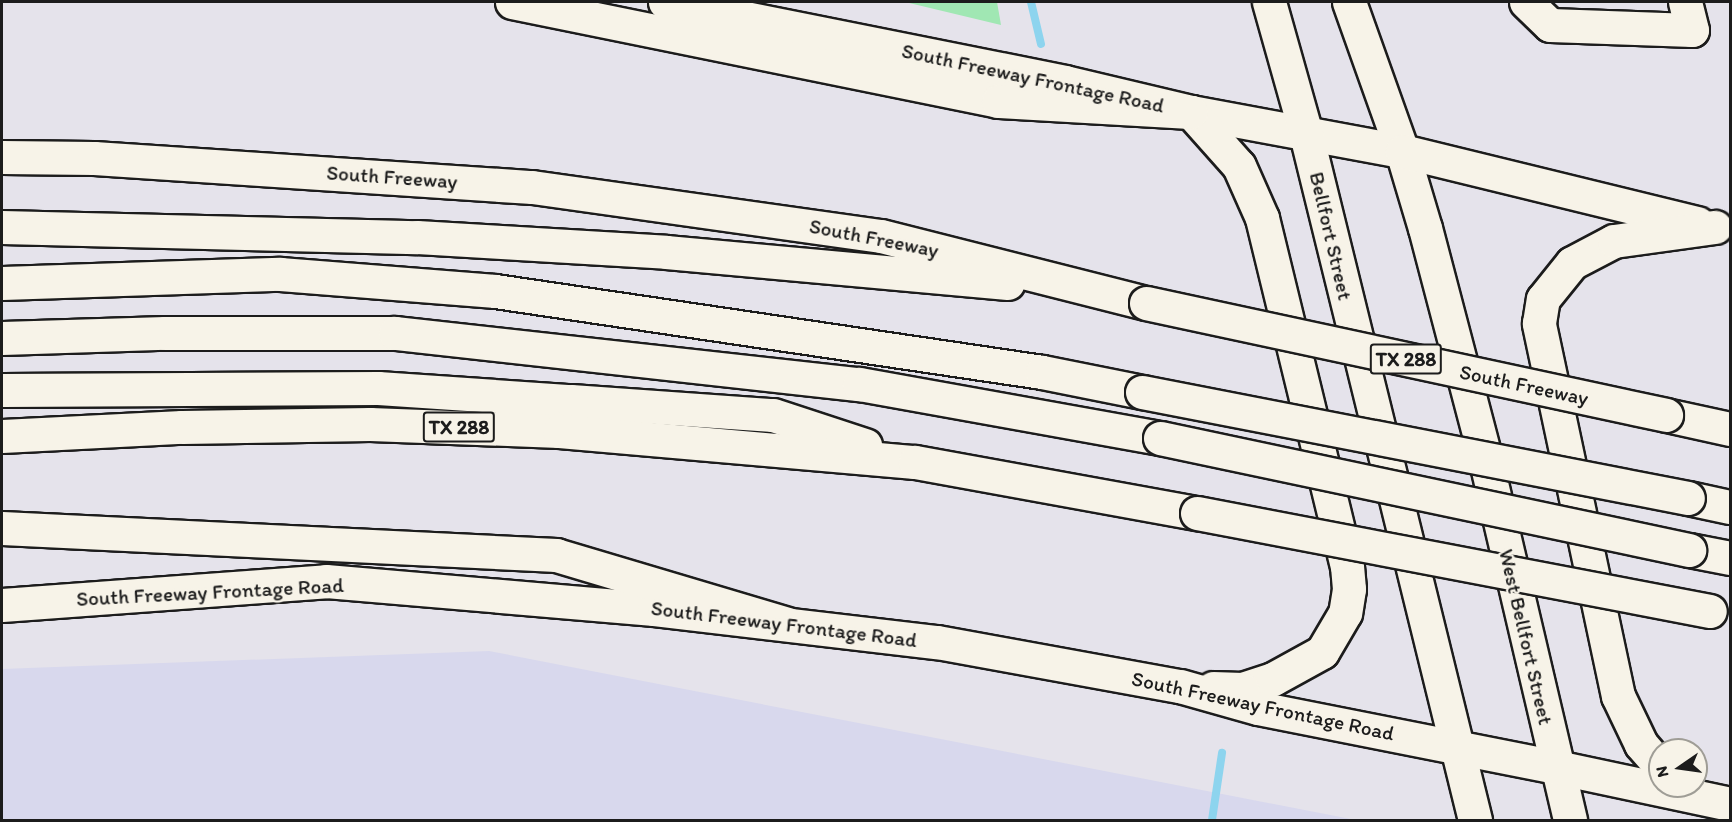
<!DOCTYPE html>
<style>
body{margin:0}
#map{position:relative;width:1732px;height:822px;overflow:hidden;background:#e5e3eb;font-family:Itim,sans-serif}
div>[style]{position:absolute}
.built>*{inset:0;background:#d8d8ed}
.green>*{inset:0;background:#a0e7b3}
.stream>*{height:8px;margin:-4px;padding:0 4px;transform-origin:4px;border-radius:4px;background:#8dd4ee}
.roads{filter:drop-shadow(2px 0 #1c1c1c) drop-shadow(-2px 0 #1c1c1c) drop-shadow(0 2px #1c1c1c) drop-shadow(0 -2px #1c1c1c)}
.minor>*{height:33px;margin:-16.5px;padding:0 16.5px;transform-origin:16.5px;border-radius:16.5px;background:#f7f3e8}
.major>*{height:33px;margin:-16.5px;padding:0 16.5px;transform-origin:16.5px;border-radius:16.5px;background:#f7f3e8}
.highway>*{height:33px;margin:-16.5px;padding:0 16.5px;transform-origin:16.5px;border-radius:16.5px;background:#f7f3e8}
.bridges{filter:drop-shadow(2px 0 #1c1c1c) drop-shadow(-2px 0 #1c1c1c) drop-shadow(0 2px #1c1c1c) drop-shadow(0 -2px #1c1c1c)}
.highway-bridge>*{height:33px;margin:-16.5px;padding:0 16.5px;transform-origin:16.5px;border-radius:16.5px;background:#f7f3e8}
span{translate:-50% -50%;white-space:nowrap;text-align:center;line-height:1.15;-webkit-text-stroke:4.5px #f7f3e8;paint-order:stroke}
.shield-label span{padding:2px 4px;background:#f7f3e8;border:2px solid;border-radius:4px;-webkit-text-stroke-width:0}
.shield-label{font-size:20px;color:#1c1c1c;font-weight:700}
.street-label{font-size:21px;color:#1c1c1c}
.frame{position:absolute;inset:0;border:3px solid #1c1c1c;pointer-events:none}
.north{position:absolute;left:1648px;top:738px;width:60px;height:60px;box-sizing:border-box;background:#f7f3e8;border:2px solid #9f9d96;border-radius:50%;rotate:257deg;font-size:16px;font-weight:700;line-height:24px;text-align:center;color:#1c1c1c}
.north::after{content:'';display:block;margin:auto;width:21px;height:27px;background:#1c1c1c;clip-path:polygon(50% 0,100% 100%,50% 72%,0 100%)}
</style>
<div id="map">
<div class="built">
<div style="clip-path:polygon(489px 651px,1356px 820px,2px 820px,2px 669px)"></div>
</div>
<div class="green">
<div style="clip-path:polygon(905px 2px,997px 2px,1001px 25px)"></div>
</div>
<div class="stream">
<div style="left:1031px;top:2px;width:43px;rotate:76.6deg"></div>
<div style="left:1212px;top:820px;width:68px;rotate:-81.5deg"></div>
</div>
<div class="roads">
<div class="minor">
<div style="left:1526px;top:2px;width:33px;rotate:44deg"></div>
<div style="left:1550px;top:25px;width:142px;rotate:2deg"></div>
<div style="left:1692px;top:30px;width:29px;rotate:-104deg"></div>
</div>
<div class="major">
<div style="left:665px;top:2px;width:408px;rotate:11.3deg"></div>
<div style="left:1065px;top:82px;width:130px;rotate:13.4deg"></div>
<div style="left:1191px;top:112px;width:215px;rotate:10.5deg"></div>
<div style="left:1269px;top:2px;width:137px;rotate:74.3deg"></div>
<div style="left:1306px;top:134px;width:707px;rotate:76.16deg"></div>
<div style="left:1349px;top:2px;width:158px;rotate:70.4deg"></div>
<div style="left:1402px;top:151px;width:80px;rotate:73.4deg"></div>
<div style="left:1425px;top:228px;width:233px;rotate:75.3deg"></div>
<div style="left:1484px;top:453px;width:377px;rotate:76.8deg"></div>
<div style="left:1191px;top:112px;width:72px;rotate:48.4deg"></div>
<div style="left:1239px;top:166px;width:57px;rotate:66.1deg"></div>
<div style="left:1262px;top:218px;width:358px;rotate:76.3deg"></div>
<div style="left:1347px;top:566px;width:23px;rotate:85deg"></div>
<div style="left:1349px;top:589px;width:24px;rotate:99deg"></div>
<div style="left:1345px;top:613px;width:45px;rotate:120.5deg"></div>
<div style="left:1322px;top:652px;width:56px;rotate:151.1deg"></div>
<div style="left:1273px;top:679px;width:33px;rotate:162deg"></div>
<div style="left:1242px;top:689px;width:29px;rotate:-178deg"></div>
<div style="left:2px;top:605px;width:325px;rotate:-4.2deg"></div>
<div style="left:326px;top:581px;width:329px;rotate:4.9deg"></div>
<div style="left:654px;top:609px;width:285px;rotate:6.7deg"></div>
<div style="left:937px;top:642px;width:247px;rotate:10.3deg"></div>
<div style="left:1180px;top:686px;width:81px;rotate:15.8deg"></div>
<div style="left:1258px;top:708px;width:304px;rotate:11.2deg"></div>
</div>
<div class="highway">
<div style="left:512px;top:2px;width:496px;rotate:11.5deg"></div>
<div style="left:998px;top:101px;width:193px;rotate:3.3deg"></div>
<div style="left:1402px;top:151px;width:304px;rotate:13.7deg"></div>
<div style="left:2px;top:157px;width:92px;rotate:0.6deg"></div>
<div style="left:94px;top:158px;width:439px;rotate:3.8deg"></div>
<div style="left:532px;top:187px;width:352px;rotate:8deg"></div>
<div style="left:881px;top:236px;width:273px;rotate:14.2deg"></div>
<div style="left:2px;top:227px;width:415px;rotate:1.4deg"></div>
<div style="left:417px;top:237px;width:249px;rotate:3.4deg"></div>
<div style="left:666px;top:252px;width:343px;rotate:5.2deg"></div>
<div style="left:2px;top:283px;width:278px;rotate:-1.9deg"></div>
<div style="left:280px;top:274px;width:216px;rotate:4.5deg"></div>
<div style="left:495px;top:291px;width:553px;rotate:8.42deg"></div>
<div style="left:1042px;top:372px;width:102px;rotate:11.3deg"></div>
<div style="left:2px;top:338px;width:163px;rotate:-1.8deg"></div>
<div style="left:165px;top:333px;width:230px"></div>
<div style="left:395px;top:333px;width:467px;rotate:6.3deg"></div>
<div style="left:859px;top:384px;width:306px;rotate:10.2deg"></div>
<div style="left:2px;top:390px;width:376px;rotate:-0.3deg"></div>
<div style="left:378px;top:388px;width:193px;rotate:3.9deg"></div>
<div style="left:571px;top:401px;width:202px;rotate:4deg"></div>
<div style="left:773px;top:415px;width:97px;rotate:18.1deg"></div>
<div style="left:1666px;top:415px;width:66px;rotate:12.3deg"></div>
<div style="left:2px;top:436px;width:180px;rotate:-2.9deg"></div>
<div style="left:182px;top:427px;width:188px;rotate:-0.9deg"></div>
<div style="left:370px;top:424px;width:189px;rotate:2.1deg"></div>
<div style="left:559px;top:431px;width:357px;rotate:5deg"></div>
<div style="left:915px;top:462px;width:287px;rotate:10.3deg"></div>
<div style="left:1688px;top:498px;width:43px;rotate:12.1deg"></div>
<div style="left:2px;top:528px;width:555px;rotate:2.79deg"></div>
<div style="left:556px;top:555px;width:242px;rotate:16.6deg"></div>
<div style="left:1689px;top:550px;width:42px;rotate:11deg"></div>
<div style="left:1660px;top:766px;width:29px;rotate:-131deg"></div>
<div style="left:1641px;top:744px;width:53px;rotate:-115.6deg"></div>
<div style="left:1618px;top:696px;width:381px;rotate:-102deg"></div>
<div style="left:1539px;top:323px;width:24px;rotate:-81deg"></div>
<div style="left:1543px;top:299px;width:46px;rotate:-51.1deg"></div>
<div style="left:1572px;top:263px;width:47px;rotate:-27.6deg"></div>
<div style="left:1614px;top:241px;width:102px;rotate:-7.9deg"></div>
<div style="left:1556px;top:767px;width:178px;rotate:12deg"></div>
</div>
</div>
<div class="bridges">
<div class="highway-bridge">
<div style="left:1146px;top:303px;width:532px;rotate:12.15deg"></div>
<div style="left:1142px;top:392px;width:556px;rotate:10.99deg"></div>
<div style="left:1160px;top:438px;width:541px;rotate:11.95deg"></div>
<div style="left:1197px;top:513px;width:522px;rotate:10.82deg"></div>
</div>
</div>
<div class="shield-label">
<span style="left:1406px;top:359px">TX 288</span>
<span style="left:459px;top:427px">TX 288</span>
</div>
<div class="street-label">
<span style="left:1033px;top:78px;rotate:12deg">South Freeway Frontage Road</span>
<span style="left:392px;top:177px;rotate:4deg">South Freeway</span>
<span style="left:1331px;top:236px;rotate:77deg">Bellfort Street</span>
<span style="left:874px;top:238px;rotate:11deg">South Freeway</span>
<span style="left:1524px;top:385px;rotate:12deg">South Freeway</span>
<span style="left:210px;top:592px;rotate:-3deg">South Freeway Frontage Road</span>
<span style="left:784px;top:624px;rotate:7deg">South Freeway Frontage Road</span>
<span style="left:1526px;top:637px;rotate:77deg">West Bellfort Street</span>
<span style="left:1263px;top:706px;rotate:12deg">South Freeway Frontage Road</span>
</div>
<div class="frame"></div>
<div class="north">N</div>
</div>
